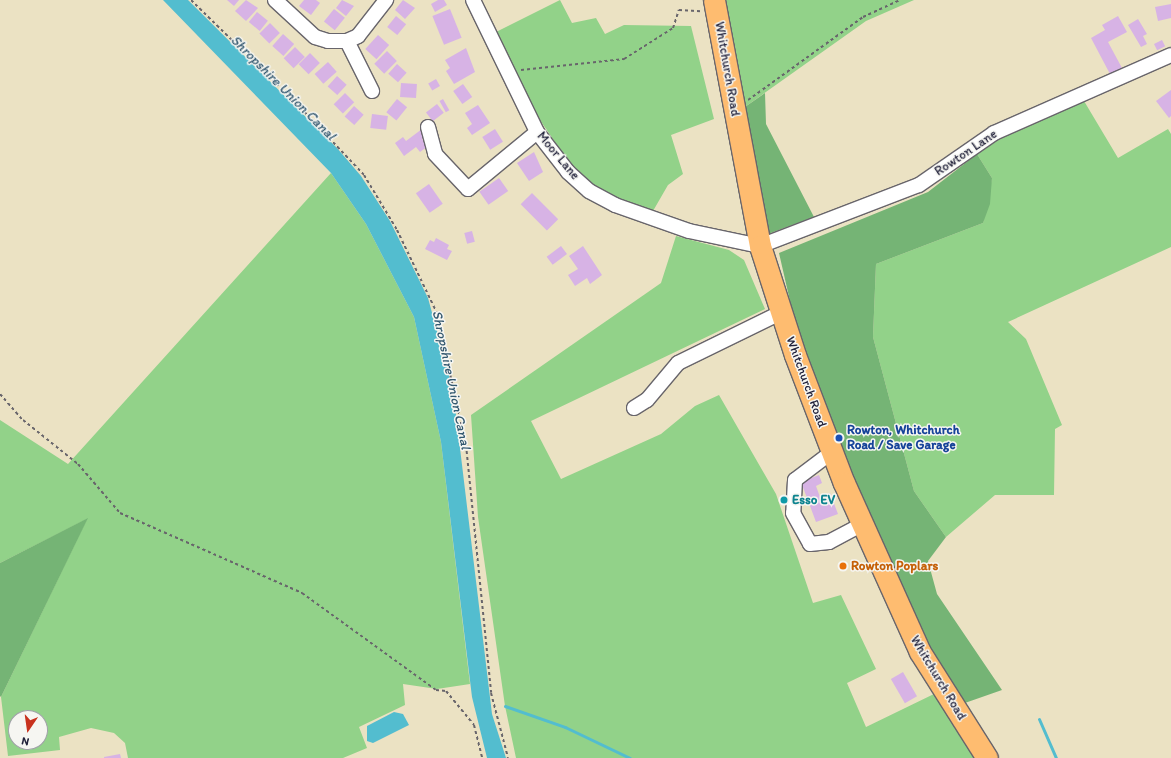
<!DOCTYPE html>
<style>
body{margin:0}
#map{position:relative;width:1171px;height:758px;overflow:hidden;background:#ebe2c3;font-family:Itim,sans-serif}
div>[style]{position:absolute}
.green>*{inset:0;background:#92d289}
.forest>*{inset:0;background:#75b475}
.water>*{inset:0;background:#53bdcf}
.stream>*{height:3px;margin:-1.5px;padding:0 1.5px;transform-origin:1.5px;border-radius:1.5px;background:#53bdcf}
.building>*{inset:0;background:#d7b3e5;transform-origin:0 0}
.path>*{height:2px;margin-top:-1px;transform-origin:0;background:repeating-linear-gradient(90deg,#68656b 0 3px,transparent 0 6px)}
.roads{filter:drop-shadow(1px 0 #68656b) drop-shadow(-1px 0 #68656b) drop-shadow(0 1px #68656b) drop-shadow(0 -1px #68656b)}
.minor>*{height:14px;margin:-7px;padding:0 7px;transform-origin:7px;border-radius:7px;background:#fff}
.highway>*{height:21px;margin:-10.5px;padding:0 10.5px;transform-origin:10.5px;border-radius:10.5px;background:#febc70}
.dots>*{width:11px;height:11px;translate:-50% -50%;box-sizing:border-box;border:2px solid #f6f6f2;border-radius:50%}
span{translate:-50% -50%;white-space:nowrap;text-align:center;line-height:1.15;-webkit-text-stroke:3px #f6f6f2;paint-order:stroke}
.street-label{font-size:13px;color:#22223b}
.transit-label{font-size:13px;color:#164399;font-weight:700}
.left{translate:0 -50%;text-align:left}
.culture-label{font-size:13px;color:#0d838f;font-weight:700}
.food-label{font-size:13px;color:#c56008;font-weight:700}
.water-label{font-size:14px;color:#33586f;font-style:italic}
.north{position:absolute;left:8px;top:710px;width:40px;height:40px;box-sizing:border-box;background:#f6f6f2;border:1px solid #a1a1a9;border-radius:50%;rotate:193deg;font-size:11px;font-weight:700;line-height:16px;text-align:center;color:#22223b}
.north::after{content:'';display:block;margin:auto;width:14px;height:18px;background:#c8321e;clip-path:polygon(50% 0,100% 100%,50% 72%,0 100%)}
</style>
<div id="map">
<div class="green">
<div style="clip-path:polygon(560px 0,572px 23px,596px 18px,605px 34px,624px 25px,691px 26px,714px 119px,671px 135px,683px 174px,668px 185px,653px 211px,596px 190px,565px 157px,525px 98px,496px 32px)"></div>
<div style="clip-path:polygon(726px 0,914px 0,866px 21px,742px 109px)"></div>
<div style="clip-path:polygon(1084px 101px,1118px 158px,1168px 129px,1171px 134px,1171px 247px,1008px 322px,1026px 339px,1062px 425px,1055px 429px,1054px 495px,995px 495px,946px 537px,914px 491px,873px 337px,876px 264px,983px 223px,992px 178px,977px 154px,992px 141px)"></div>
<div style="clip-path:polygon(evenodd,331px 173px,366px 224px,414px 317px,441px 442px,470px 684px,437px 689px,403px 684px,405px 705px,359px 727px,367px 748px,343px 758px,128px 758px,125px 743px,114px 733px,91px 728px,59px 737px,60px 750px,8px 756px,1px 697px,87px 519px,0 563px,0 420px,68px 464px,331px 173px,16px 718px,40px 718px,40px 742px,16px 742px,16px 718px)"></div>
<div style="clip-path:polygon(676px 236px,729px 250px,744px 260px,765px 309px,531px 421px,561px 479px,661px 434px,695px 406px,719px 395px,776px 494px,813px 603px,841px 595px,876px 669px,847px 683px,866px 727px,936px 693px,978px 758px,516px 758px,505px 706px,478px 517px,471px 415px,661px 283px)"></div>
</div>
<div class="forest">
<div style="clip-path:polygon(765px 93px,766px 124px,814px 217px,768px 234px,742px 109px)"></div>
<div style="clip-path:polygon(977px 154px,992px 178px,990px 204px,983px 223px,876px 264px,873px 337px,914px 491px,946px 537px,928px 561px,937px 594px,1002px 690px,962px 704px,902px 599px,801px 349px,779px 253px,928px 192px)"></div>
<div style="clip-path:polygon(88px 518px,1px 697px,0 696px,0 563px)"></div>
</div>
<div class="water">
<div style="clip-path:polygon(163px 0,188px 0,337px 148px,361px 176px,390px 221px,428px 298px,453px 390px,492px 714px,506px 758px,487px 758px,472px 697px,441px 442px,414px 317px,366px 224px,331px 173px)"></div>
<div style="clip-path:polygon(394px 712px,403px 714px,409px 725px,373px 743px,367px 741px,367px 726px)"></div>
</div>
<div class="stream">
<div style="left:505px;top:706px;width:64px;rotate:19.3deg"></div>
<div style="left:565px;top:727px;width:72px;rotate:25.5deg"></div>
<div style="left:1039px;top:719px;width:43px;rotate:66.4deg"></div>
</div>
<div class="building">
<div style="clip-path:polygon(227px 0,239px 0,234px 6px)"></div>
<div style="clip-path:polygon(246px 0,258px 8px,246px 21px,235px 11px)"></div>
<div style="clip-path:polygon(304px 0,316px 0,320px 3px,311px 15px,299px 6px)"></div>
<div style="clip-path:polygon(342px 0,354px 6px,346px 16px,336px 8px)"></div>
<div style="clip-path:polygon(403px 0,415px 8px,405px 19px,395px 10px)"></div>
<div style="clip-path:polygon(438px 0,444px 0,447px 5px,435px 12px,431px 4px)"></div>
<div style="clip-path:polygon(1171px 4px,1171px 18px,1158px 21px,1155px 7px)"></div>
<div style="left:334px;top:9px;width:14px;height:16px;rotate:39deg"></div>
<div style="left:450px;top:9px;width:31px;height:19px;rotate:68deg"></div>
<div style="left:257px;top:12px;width:14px;height:13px;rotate:39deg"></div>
<div style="left:396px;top:16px;width:13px;height:14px;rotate:39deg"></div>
<div style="clip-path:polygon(1118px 16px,1127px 32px,1108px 42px,1122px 68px,1110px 74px,1091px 38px,1105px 30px,1102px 25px)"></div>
<div style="clip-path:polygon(1138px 19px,1147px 34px,1143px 36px,1147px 44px,1141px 47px,1128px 25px)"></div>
<div style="left:270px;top:23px;width:14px;height:15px;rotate:45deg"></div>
<div style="left:283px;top:34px;width:15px;height:16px;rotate:42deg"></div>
<div style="left:378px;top:35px;width:15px;height:19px;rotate:42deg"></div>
<div style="left:1162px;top:40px;width:7px;height:9px;rotate:63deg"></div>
<div style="left:295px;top:47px;width:14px;height:16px;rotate:45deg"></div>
<div style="clip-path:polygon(466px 48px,475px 72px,454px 84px,446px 71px,450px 68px,445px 60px)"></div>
<div style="left:387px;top:51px;width:14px;height:18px;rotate:45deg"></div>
<div style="left:310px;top:53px;width:14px;height:16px;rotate:45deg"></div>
<div style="left:328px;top:62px;width:13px;height:18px;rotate:48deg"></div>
<div style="left:397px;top:64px;width:13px;height:13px;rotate:42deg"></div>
<div style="left:337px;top:76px;width:13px;height:14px;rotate:42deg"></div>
<div style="left:436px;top:79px;width:8px;height:9px;rotate:60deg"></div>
<div style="left:401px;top:83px;width:16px;height:14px;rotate:4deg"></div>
<div style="left:463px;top:84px;width:16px;height:12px;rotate:55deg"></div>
<div style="clip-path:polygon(1171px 90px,1171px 116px,1169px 118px,1156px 101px)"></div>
<div style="left:345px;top:93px;width:13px;height:16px;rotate:45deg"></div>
<div style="left:397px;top:99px;width:13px;height:17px;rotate:39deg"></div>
<div style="left:443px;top:99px;width:13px;height:4px;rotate:61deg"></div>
<div style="left:437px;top:104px;width:11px;height:14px;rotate:52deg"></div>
<div style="clip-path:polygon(478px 105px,490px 123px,472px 135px,467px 128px,472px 124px,465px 113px)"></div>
<div style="left:354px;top:106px;width:13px;height:14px;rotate:42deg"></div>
<div style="left:372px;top:114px;width:16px;height:14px;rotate:7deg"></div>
<div style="clip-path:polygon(422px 129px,427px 135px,422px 139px,428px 146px,420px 152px,416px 147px,404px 156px,395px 143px,403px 137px,406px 141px)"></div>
<div style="left:495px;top:129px;width:15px;height:15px;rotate:58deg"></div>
<div style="clip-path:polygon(534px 152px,543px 172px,529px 181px,517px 163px)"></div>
<div style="left:499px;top:178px;width:16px;height:24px;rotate:55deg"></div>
<div style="left:429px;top:184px;width:24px;height:16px;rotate:55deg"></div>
<div style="left:532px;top:193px;width:37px;height:16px;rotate:45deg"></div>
<div style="left:472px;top:231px;width:11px;height:8px;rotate:75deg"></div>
<div style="clip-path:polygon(436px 238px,449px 245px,447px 249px,452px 251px,447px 260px,425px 249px,430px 240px,434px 242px)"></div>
<div style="left:561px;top:246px;width:10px;height:18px;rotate:53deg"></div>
<div style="clip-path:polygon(583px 246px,602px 275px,590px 284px,587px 278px,575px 286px,568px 275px,578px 269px,569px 256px)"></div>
<div style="clip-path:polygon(819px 475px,822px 483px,816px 486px,820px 497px,830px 493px,838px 514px,816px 522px,801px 482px)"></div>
<div style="left:903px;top:672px;width:28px;height:14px;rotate:60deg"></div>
<div style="clip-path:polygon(120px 754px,121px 758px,104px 758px,104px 757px)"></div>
</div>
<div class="path">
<div style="left:191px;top:0;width:147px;rotate:44.4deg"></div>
<div style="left:296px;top:103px;width:99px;rotate:46.6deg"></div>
<div style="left:364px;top:175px;width:64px;rotate:59deg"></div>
<div style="left:397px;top:230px;width:90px;rotate:64.3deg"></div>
<div style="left:436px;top:311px;width:137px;rotate:77.4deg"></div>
<div style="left:466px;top:445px;width:249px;rotate:84.2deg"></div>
<div style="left:491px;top:693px;width:67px;rotate:75.3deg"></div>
<div style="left:521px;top:70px;width:104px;rotate:-6.1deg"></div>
<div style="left:624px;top:59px;width:58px;rotate:-32.3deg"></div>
<div style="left:673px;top:28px;width:19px;rotate:-72deg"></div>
<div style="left:679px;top:10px;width:22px;rotate:3deg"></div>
<div style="left:748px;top:100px;width:142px;rotate:-35.8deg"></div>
<div style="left:863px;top:17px;width:41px;rotate:-24.7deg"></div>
<div style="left:0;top:394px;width:35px;rotate:49deg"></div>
<div style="left:23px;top:420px;width:70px;rotate:38.7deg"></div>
<div style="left:78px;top:464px;width:65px;rotate:49.4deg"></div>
<div style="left:120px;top:513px;width:199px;rotate:23.7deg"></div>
<div style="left:302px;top:593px;width:165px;rotate:35.9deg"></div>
<div style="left:436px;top:690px;width:10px;rotate:6deg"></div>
<div style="left:446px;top:691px;width:44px;rotate:50.5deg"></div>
<div style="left:474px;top:725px;width:34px;rotate:76deg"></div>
</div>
<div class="roads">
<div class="minor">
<div style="left:275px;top:0;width:54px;rotate:42.8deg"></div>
<div style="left:315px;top:37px;width:14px;rotate:17deg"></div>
<div style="left:328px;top:41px;width:19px"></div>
<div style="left:347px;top:41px;width:12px;rotate:-24deg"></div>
<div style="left:358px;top:36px;width:46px;rotate:-52.1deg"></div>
<div style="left:473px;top:0;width:147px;rotate:64.1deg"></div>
<div style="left:537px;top:132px;width:51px;rotate:52.2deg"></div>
<div style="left:568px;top:172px;width:28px;rotate:42deg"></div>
<div style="left:589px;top:191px;width:30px;rotate:28deg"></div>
<div style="left:615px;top:205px;width:78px;rotate:19.4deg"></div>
<div style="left:689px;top:231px;width:73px;rotate:11.9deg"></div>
<div style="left:760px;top:246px;width:170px;rotate:-21deg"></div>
<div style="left:919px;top:185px;width:91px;rotate:-34.7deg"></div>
<div style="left:994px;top:133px;width:193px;rotate:-23.8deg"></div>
<div style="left:347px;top:41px;width:56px;rotate:63.4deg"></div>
<div style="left:428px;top:127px;width:28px;rotate:75deg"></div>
<div style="left:435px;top:154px;width:48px;rotate:46.7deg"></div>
<div style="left:468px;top:189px;width:89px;rotate:-39.6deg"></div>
<div style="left:634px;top:408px;width:15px;rotate:-32deg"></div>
<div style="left:647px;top:400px;width:48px;rotate:-50deg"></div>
<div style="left:678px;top:363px;width:114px;rotate:-26.1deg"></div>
<div style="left:832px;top:452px;width:46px;rotate:142.9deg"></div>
<div style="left:795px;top:480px;width:33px;rotate:93deg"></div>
<div style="left:793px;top:513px;width:35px;rotate:61deg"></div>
<div style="left:810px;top:544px;width:19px;rotate:-6deg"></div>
<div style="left:829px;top:542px;width:36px;rotate:-28deg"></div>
</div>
<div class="highway">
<div style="left:714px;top:0;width:250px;rotate:79.4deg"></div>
<div style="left:760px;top:246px;width:114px;rotate:72.2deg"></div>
<div style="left:795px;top:355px;width:137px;rotate:69.1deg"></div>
<div style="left:844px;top:483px;width:185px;rotate:65.8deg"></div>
<div style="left:920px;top:652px;width:125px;rotate:57.7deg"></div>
</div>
</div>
<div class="dots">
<div style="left:839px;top:438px;background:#1a4fb4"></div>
<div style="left:784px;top:500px;background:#0f9aa8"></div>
<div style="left:843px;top:566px;background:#e8710a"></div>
</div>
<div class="street-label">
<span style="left:727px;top:69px;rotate:80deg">Whitchurch Road</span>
<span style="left:966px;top:153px;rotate:-34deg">Rowton Lane</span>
<span style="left:558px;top:156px;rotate:50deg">Moor Lane</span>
<span style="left:806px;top:382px;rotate:70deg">Whitchurch Road</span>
<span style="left:938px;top:678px;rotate:59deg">Whitchurch Road</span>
</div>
<div class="transit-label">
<span class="left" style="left:847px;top:438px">Rowton, Whitchurch<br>Road / Save Garage</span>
</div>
<div class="culture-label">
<span class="left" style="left:792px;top:500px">Esso EV</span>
</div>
<div class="food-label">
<span class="left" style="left:851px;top:566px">Rowton Poplars</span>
</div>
<div class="water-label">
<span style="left:283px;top:88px;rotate:45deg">Shropshire Union Canal</span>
<span style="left:451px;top:380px;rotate:78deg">Shropshire Union Canal</span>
</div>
<div class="north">N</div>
</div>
